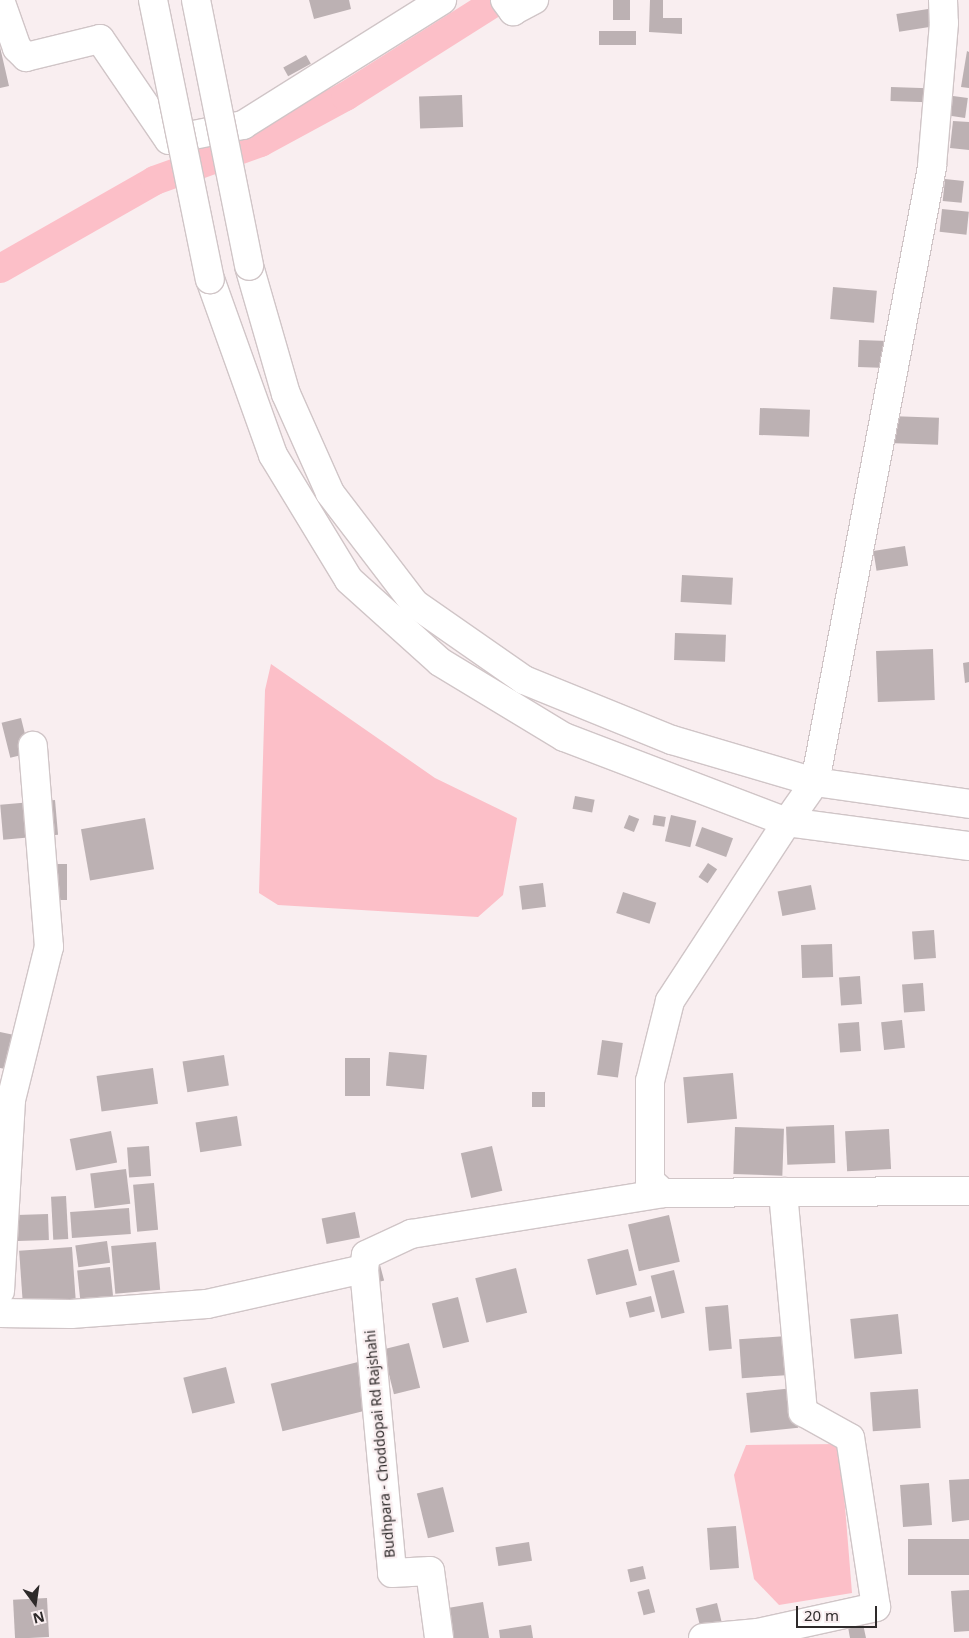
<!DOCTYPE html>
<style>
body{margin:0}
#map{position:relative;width:969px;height:1638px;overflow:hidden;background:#f9eef0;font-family:"Noto Sans",sans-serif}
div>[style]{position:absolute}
.water>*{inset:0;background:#fcbfc8}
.canal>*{height:29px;margin:-14.5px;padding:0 14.5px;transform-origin:14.5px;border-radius:14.5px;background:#fcbfc8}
.building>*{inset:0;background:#bcb1b3;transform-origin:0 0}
.roads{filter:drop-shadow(1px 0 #d0c5c7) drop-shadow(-1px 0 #d0c5c7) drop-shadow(0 1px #d0c5c7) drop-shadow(0 -1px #d0c5c7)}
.minor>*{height:28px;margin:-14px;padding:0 14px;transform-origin:14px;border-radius:14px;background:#fff}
.primary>*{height:28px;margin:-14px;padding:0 14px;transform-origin:14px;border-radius:14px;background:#fff}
.bridges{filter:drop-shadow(1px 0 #d0c5c7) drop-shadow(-1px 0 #d0c5c7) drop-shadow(0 1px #d0c5c7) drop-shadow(0 -1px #d0c5c7)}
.primary-bridge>*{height:28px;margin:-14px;padding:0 14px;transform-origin:14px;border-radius:14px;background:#fff}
span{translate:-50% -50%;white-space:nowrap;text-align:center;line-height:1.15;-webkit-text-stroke:4.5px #f9eef0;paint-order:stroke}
.street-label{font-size:14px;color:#2e2a2a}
.north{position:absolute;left:10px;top:1578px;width:50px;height:50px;-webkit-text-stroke:4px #f9eef0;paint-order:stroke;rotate:166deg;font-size:14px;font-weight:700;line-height:20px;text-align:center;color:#2e2a2a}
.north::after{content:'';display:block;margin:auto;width:18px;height:22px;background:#2e2a2a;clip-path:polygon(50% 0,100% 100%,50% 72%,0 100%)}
.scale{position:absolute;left:796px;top:1606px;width:81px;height:22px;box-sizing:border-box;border:2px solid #2e2a2a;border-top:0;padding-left:6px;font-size:15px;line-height:18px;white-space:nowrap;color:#2e2a2a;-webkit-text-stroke:4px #f9eef0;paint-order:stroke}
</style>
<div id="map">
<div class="water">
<div style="clip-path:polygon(271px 664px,435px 778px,517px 818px,503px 895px,478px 917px,278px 905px,259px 893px,265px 690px)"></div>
<div style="clip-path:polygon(840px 1444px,852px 1593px,779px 1605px,754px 1579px,734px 1475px,746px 1445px)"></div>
</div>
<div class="canal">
<div style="left:0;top:268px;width:177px;rotate:-29.7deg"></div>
<div style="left:154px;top:180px;width:113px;rotate:-19.7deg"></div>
<div style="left:260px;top:142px;width:97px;rotate:-28.4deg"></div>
<div style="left:345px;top:96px;width:180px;rotate:-32.3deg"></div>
</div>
<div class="building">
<div style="clip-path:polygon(309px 0,349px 0,351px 9px,314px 19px)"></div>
<div style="left:613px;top:0;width:17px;height:20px"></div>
<div style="clip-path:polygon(650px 0,663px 0,663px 18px,682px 18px,682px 34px,649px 32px)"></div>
<div style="left:928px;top:9px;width:18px;height:32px;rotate:81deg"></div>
<div style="left:599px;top:31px;width:37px;height:14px"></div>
<div style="clip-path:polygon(0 47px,9px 86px,0 88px)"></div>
<div style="clip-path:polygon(967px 51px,969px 52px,969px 88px,961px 87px)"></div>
<div style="left:306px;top:55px;width:10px;height:26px;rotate:61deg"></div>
<div style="left:891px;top:87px;width:37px;height:14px;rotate:2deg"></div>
<div style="left:462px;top:95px;width:32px;height:43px;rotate:88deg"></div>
<div style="left:953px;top:96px;width:15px;height:20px;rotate:8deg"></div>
<div style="clip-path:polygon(953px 121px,969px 122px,969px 150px,950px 148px)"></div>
<div style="left:945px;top:179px;width:19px;height:22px;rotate:6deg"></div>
<div style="left:942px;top:209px;width:27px;height:23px;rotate:6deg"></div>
<div style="left:833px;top:287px;width:44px;height:32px;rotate:5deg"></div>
<div style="left:859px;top:340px;width:51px;height:27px;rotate:2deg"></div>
<div style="left:760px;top:408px;width:50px;height:27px;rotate:2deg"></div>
<div style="left:889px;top:416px;width:50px;height:27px;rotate:2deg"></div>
<div style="left:905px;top:546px;width:20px;height:32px;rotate:81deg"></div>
<div style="left:682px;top:575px;width:51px;height:27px;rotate:3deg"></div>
<div style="left:675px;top:633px;width:51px;height:27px;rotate:2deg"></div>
<div style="left:933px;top:649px;width:51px;height:57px;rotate:88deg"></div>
<div style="clip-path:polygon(969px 662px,969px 682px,965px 683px,963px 663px)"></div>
<div style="left:21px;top:718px;width:36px;height:20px;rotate:76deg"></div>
<div style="left:575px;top:796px;width:20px;height:13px;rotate:11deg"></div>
<div style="left:55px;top:800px;width:35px;height:55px;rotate:85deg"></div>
<div style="left:629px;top:815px;width:11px;height:14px;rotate:22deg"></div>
<div style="left:654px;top:815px;width:12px;height:10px;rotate:9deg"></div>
<div style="left:671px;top:815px;width:26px;height:27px;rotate:13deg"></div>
<div style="left:145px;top:818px;width:52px;height:65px;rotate:80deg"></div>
<div style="left:702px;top:827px;width:33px;height:20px;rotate:20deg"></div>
<div style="left:708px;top:863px;width:11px;height:17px;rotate:34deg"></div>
<div style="left:36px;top:864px;width:31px;height:36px"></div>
<div style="left:543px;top:883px;width:24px;height:24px;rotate:83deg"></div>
<div style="left:811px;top:885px;width:25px;height:34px;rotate:79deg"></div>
<div style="left:623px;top:892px;width:35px;height:22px;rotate:18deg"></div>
<div style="left:934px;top:930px;width:28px;height:22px;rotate:86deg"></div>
<div style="left:832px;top:944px;width:33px;height:31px;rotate:88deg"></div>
<div style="left:860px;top:976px;width:28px;height:21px;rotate:86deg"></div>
<div style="left:923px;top:983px;width:28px;height:21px;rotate:86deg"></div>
<div style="left:902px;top:1020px;width:28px;height:21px;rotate:84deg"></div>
<div style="left:859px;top:1022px;width:29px;height:21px;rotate:86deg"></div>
<div style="clip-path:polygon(0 1032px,19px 1036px,11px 1070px,0 1068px)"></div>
<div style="left:602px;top:1040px;width:21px;height:35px;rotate:8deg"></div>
<div style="left:389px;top:1052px;width:38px;height:34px;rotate:5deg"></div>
<div style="left:224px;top:1055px;width:31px;height:42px;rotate:81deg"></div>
<div style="left:345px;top:1058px;width:25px;height:38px"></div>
<div style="left:153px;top:1068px;width:36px;height:57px;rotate:82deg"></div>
<div style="left:733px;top:1073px;width:46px;height:50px;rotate:85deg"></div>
<div style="left:532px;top:1092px;width:13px;height:15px"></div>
<div style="left:237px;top:1116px;width:30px;height:42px;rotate:81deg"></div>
<div style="left:834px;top:1125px;width:38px;height:48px;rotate:88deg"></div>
<div style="left:735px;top:1127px;width:49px;height:47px;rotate:2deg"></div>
<div style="left:889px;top:1129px;width:40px;height:44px;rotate:87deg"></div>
<div style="left:111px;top:1131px;width:32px;height:42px;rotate:79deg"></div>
<div style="left:149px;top:1146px;width:30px;height:22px;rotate:86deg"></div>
<div style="left:492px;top:1146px;width:46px;height:32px;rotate:77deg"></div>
<div style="left:126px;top:1169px;width:35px;height:36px;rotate:83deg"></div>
<div style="left:154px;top:1183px;width:47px;height:21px;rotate:85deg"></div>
<div style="left:66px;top:1196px;width:43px;height:15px;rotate:87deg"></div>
<div style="left:129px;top:1208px;width:26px;height:59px;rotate:86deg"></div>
<div style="left:355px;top:1212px;width:26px;height:34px;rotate:79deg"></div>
<div style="left:48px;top:1214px;width:26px;height:39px;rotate:88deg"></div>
<div style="left:669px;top:1215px;width:48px;height:42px;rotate:77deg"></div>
<div style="left:107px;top:1241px;width:22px;height:32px;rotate:82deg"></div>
<div style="left:156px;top:1242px;width:48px;height:45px;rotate:85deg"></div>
<div style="left:72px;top:1247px;width:52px;height:53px;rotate:86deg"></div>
<div style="left:628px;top:1249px;width:37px;height:42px;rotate:76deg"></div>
<div style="left:380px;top:1265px;width:16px;height:25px;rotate:75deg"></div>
<div style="left:110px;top:1267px;width:31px;height:33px;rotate:84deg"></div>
<div style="left:516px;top:1268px;width:46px;height:42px;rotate:76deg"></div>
<div style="left:674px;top:1270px;width:44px;height:24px;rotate:76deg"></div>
<div style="left:651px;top:1296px;width:16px;height:26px;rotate:76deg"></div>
<div style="left:458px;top:1297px;width:46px;height:27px;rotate:76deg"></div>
<div style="left:728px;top:1305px;width:44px;height:23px;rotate:85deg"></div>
<div style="left:898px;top:1314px;width:40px;height:48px;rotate:84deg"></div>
<div style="left:787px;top:1336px;width:39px;height:48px;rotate:86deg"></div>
<div style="left:409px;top:1343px;width:46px;height:27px;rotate:76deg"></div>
<div style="left:358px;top:1362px;width:49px;height:90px;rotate:76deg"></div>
<div style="left:226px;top:1367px;width:37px;height:44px;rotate:76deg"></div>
<div style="left:794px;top:1388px;width:40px;height:48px;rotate:84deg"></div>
<div style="left:918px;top:1389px;width:39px;height:48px;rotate:86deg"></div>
<div style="clip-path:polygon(969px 1479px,969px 1520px,952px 1522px,949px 1480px)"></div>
<div style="left:929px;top:1483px;width:42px;height:29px;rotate:86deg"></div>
<div style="left:443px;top:1487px;width:46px;height:27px;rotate:76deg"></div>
<div style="left:736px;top:1526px;width:42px;height:29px;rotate:86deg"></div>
<div style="left:969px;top:1539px;width:36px;height:61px;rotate:90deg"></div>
<div style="left:529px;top:1542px;width:19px;height:34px;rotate:81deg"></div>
<div style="left:643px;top:1566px;width:13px;height:16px;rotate:77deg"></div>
<div style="left:649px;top:1589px;width:24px;height:12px;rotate:75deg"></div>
<div style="clip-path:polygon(969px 1590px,969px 1631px,954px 1632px,951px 1591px)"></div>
<div style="left:47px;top:1598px;width:39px;height:34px;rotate:87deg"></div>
<div style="clip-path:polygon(483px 1602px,489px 1638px,447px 1638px,442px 1609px)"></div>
<div style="left:717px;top:1603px;width:21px;height:22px;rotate:76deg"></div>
<div style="clip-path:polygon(863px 1624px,866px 1638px,850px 1638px,848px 1627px)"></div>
<div style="clip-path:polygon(531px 1625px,533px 1638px,500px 1638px,499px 1630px)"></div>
</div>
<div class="roads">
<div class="minor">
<div style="left:0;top:0;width:51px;rotate:70.5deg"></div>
<div style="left:17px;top:48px;width:13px;rotate:45deg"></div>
<div style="left:26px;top:57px;width:76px;rotate:-13.7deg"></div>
<div style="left:100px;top:39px;width:122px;rotate:55.7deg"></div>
<div style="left:169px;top:140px;width:76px;rotate:-11.5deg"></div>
<div style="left:243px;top:125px;width:235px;rotate:-32.1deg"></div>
<div style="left:505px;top:0;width:14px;rotate:54deg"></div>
<div style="left:513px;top:11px;width:24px;rotate:-28deg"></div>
<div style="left:943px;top:0;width:23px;rotate:88deg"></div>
<div style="left:944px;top:23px;width:144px;rotate:94.8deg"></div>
<div style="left:932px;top:167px;width:626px;rotate:100.77deg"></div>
<div style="left:815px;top:782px;width:49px;rotate:125deg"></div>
<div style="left:787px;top:822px;width:214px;rotate:123.2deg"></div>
<div style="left:670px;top:1001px;width:82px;rotate:104deg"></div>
<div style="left:650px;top:1081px;width:100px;rotate:90deg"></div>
<div style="left:650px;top:1181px;width:18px;rotate:43deg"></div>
<div style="left:663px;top:1193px;width:306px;rotate:-0.4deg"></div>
<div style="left:364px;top:1269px;width:305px;rotate:84.7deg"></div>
<div style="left:392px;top:1573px;width:38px;rotate:-3deg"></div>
<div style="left:430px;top:1571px;width:68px;rotate:82.3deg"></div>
<div style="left:0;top:1291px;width:191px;rotate:-86.7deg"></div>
<div style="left:11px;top:1100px;width:158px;rotate:-76.1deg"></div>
<div style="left:49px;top:947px;width:202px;rotate:-94.6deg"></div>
<div style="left:0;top:1313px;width:71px;rotate:0.8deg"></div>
<div style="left:71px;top:1314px;width:136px;rotate:-4.2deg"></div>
<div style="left:207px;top:1304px;width:161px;rotate:-12.6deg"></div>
<div style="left:364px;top:1269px;width:14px;rotate:-82deg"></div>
<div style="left:366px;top:1255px;width:50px;rotate:-25deg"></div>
<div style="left:411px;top:1234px;width:255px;rotate:-9.2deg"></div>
<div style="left:703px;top:1638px;width:55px;rotate:-5.2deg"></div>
<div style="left:758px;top:1633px;width:121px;rotate:-12.4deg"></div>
<div style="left:876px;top:1607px;width:171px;rotate:-98.7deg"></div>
<div style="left:850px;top:1438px;width:54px;rotate:-151deg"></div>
<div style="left:803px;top:1412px;width:221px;rotate:-95.2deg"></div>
</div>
<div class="primary">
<div style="left:249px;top:266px;width:133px;rotate:73.9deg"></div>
<div style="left:286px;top:394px;width:108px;rotate:66deg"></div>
<div style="left:330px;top:493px;width:140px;rotate:52.6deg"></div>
<div style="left:415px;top:604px;width:133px;rotate:34.9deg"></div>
<div style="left:524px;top:680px;width:160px;rotate:22.1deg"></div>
<div style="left:672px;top:740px;width:149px;rotate:16.4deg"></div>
<div style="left:815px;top:782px;width:156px;rotate:8.1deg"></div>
<div style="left:210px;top:279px;width:187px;rotate:70.3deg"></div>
<div style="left:273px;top:455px;width:146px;rotate:58.7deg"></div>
<div style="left:349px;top:580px;width:122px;rotate:42deg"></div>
<div style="left:440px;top:662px;width:145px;rotate:31.2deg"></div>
<div style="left:564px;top:737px;width:239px;rotate:20.9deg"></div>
<div style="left:787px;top:822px;width:184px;rotate:7.5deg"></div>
</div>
</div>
<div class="bridges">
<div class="primary-bridge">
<div style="left:153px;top:0;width:285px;rotate:78.5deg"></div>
<div style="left:196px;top:0;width:271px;rotate:78.7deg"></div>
</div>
</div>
<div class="street-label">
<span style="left:380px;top:1444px;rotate:-95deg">Budhpara - Choddopai Rd Rajshahi</span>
</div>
<div class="north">N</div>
<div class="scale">20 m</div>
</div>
